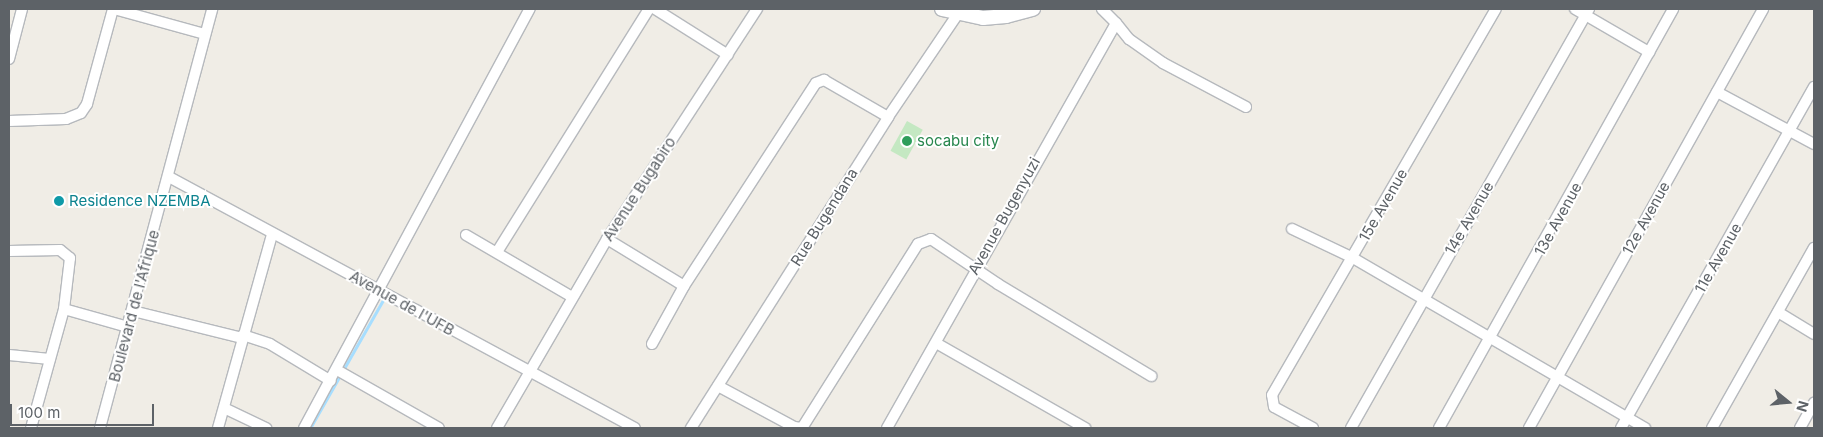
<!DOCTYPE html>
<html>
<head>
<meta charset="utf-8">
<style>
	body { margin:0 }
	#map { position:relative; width:1823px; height:437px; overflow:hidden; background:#f0ede6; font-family:Inter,sans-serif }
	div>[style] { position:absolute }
	.green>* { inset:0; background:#c4e8c2; transform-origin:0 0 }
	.stream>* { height:3px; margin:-1.5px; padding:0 1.5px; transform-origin:1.5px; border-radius:1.5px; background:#a7deff }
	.roads { filter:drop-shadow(1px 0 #b6b9bd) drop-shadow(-1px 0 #b6b9bd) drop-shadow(0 1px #b6b9bd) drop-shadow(0 -1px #b6b9bd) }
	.street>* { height:10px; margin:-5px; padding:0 5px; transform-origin:5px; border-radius:5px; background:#fff }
	.secondary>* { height:14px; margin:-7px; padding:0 7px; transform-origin:7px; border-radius:7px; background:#fff }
	.dots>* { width:14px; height:14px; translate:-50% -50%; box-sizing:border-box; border:2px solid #fff; border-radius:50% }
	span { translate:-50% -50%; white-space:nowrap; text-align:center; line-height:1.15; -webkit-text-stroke:4px #fff; paint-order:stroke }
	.leisure-label { font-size:15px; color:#27864d }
	.left { translate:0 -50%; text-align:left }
	.street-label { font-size:15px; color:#5d6267 }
	.culture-label { font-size:15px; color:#0d838f }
	.frame { position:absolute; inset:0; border:10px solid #5d6267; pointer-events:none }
	.north { position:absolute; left:1763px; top:377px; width:50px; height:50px; -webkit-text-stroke:4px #fff; paint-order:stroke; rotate:107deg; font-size:14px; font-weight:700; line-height:20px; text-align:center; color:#5d6267 }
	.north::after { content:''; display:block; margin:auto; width:18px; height:22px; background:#5d6267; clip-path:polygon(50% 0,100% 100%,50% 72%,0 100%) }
	.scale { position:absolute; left:10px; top:404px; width:144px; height:22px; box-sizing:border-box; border:2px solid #5d6267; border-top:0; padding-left:6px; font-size:15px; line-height:18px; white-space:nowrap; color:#5d6267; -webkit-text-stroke:4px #fff; paint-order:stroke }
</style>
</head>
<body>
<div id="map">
	<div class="green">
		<div style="left:907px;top:121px;width:18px;height:34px;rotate:29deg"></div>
	</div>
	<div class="stream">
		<div style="left:310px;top:428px;width:147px;rotate:-60.3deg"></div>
	</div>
	<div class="roads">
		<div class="street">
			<div style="left:114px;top:9px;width:94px;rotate:15.4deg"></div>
			<div style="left:655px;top:9px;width:86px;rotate:32.2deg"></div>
			<div style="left:1575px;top:9px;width:86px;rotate:30.2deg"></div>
			<div style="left:1116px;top:23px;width:21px;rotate:51deg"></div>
			<div style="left:1129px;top:39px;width:42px;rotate:35.2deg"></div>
			<div style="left:1163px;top:63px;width:94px;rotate:27.9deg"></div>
			<div style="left:9px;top:59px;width:52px;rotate:-75.4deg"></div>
			<div style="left:1717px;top:92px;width:110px;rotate:28.2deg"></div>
			<div style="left:9px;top:121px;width:57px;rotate:-2deg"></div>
			<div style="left:66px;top:119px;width:16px;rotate:-22deg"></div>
			<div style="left:81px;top:113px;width:11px;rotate:-56deg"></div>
			<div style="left:87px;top:104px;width:98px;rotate:-74.7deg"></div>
			<div style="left:169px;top:177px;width:529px;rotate:28.31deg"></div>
			<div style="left:1292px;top:229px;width:68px;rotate:25.4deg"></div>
			<div style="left:1353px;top:258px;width:338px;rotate:30.2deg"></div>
			<div style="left:466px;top:235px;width:123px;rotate:30.3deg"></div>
			<div style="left:607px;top:239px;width:90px;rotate:31.4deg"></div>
			<div style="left:9px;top:251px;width:51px;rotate:-1.1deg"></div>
			<div style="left:60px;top:250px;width:13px;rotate:39deg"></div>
			<div style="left:70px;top:258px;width:51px;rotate:96.7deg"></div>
			<div style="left:64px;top:309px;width:123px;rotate:105.5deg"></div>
			<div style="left:497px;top:252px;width:287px;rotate:-58deg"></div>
			<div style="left:64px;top:309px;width:66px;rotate:15.7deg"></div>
			<div style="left:133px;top:311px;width:112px;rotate:13.9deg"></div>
			<div style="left:1778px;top:312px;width:42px;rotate:31.4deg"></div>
			<div style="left:243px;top:335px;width:28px;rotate:18deg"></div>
			<div style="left:270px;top:344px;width:71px;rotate:31.2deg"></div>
			<div style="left:936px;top:343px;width:172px;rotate:29.7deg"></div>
			<div style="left:652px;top:344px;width:66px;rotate:-61.1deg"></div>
			<div style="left:684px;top:286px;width:242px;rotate:-57deg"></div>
			<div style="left:816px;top:83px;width:9px;rotate:-21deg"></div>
			<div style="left:824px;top:80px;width:74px;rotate:30deg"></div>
			<div style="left:9px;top:355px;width:41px;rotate:5.6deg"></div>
			<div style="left:337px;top:370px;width:117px;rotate:29.6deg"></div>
			<div style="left:718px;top:386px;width:86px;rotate:28.3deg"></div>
			<div style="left:794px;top:427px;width:8px;rotate:7deg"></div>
			<div style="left:802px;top:428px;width:218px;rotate:-57.8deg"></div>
			<div style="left:918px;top:244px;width:14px;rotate:-21deg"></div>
			<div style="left:931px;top:239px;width:81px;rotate:33.9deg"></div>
			<div style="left:998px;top:284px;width:179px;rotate:31deg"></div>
			<div style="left:224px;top:408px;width:47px;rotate:25.5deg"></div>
			<div style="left:100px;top:428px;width:434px;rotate:-75deg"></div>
			<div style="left:218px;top:428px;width:201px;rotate:-74.4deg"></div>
			<div style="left:304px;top:428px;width:476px;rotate:-61.7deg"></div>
			<div style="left:497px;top:428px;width:219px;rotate:-59.8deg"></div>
			<div style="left:607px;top:239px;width:275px;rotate:-56.9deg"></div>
			<div style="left:691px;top:428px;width:368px;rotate:-57.6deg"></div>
			<div style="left:888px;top:117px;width:130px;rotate:-55.9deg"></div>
			<div style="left:887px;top:428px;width:465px;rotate:-60.5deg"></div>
			<div style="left:1116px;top:23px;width:20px;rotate:-135deg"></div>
			<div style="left:1313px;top:428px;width:44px;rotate:-151.7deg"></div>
			<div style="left:1274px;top:407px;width:12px;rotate:-99deg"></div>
			<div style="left:1272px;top:395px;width:446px;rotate:-59.9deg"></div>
			<div style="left:1351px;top:428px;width:482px;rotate:-60.4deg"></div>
			<div style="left:1439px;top:428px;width:480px;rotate:-60.8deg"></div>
			<div style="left:1529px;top:428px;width:480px;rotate:-60.8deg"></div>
			<div style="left:1621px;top:428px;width:392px;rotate:-60.5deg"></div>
			<div style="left:1712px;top:428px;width:207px;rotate:-60.5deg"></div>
			<div style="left:1800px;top:428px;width:29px;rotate:-61deg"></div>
		</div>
		<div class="secondary">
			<div style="left:942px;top:9px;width:42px;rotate:12.4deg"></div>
			<div style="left:983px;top:18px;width:23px;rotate:-5deg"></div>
			<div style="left:1006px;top:16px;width:28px;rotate:-15deg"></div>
		</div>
	</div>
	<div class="dots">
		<div style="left:907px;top:141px;background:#2e9e5b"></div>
		<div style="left:59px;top:201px;background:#0f9aa8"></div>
	</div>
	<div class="leisure-label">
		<span class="left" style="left:917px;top:141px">socabu city</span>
	</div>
	<div class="street-label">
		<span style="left:639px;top:189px;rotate:-57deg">Avenue Bugabiro</span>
		<span style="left:1383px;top:205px;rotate:-60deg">15e Avenue</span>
		<span style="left:1004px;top:216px;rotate:-61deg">Avenue Bugenyuzi</span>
		<span style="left:824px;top:217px;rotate:-58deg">Rue Bugendana</span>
		<span style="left:1469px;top:218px;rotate:-60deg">14e Avenue</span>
		<span style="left:1646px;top:218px;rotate:-61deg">12e Avenue</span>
		<span style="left:1558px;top:219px;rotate:-61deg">13e Avenue</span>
		<span style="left:1718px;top:258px;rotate:-60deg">11e Avenue</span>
		<span style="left:402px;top:303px;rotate:29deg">Avenue de l'UFB</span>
		<span style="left:134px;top:306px;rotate:-75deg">Boulevard de l'Afrique</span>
	</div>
	<div class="culture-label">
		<span class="left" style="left:69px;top:201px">Residence NZEMBA</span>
	</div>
	<div class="frame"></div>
	<div class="north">N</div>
	<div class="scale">100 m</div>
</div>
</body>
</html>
